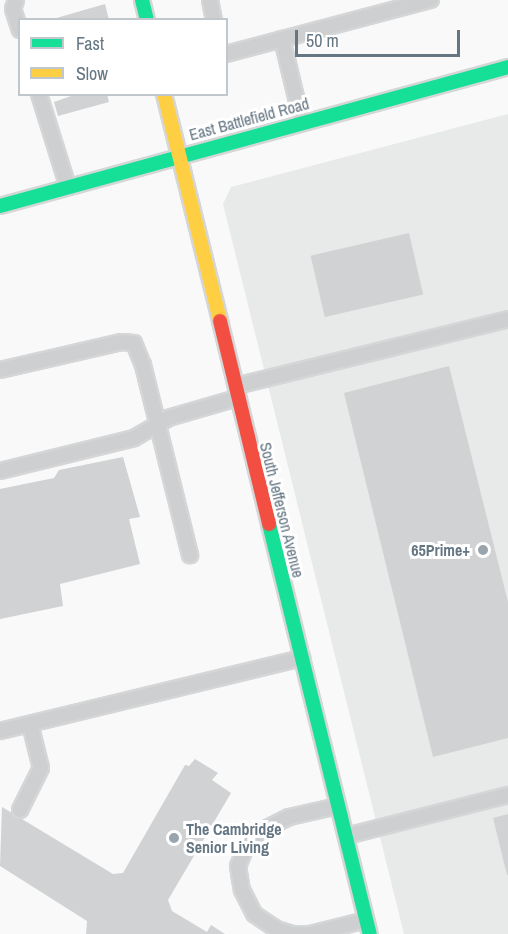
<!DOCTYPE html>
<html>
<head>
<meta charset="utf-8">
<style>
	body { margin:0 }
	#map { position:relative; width:508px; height:934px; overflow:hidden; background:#f9f9f9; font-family:"Archivo Narrow",sans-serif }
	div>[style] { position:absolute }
	.built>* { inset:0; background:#e8e9e9 }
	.building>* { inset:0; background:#d0d2d3; transform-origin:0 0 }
	.roads { filter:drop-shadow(2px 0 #d5d6d7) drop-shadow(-2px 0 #d5d6d7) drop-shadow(0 2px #d5d6d7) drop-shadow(0 -2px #d5d6d7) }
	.lane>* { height:14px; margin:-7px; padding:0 7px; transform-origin:7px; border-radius:7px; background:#cecfd0 }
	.fast>* { height:14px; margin:-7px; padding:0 7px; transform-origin:7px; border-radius:7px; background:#16e098 }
	.slow>* { height:14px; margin:-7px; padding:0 7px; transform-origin:7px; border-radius:7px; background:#ffcf43 }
	.jam>* { height:14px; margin:-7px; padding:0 7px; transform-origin:7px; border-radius:7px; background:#f24e42 }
	.dots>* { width:16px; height:16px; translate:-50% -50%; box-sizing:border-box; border:3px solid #fff; border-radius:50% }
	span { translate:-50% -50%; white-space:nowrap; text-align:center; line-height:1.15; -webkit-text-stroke:6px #fff; paint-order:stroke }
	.street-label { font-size:16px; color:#657683 }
	.poi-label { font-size:16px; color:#657683; font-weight:700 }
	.right { translate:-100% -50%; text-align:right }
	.left { translate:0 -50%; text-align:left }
	.legend { position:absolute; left:18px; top:18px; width:210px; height:78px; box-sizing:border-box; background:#fff; border:2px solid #c1c8cd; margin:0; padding:8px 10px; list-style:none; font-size:18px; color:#657683 }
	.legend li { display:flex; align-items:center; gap:12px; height:30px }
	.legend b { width:30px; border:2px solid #c1c8cd }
	.scale { position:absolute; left:295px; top:30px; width:165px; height:27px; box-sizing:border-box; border:3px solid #657683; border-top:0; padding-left:8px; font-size:18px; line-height:21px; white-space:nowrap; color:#657683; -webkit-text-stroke:4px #fff; paint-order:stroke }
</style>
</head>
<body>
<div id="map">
	<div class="built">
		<div style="clip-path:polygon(508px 114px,508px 934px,404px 934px,223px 204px,231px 187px)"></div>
	</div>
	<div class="building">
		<div style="clip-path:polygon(105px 4px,109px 20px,53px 20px,53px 19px)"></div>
		<div style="clip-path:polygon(77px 94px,107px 94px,109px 102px,58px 116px,54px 102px)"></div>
		<div style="left:409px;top:233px;width:63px;height:101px;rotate:77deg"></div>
		<div style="clip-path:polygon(449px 366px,508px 602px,508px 738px,433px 757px,344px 393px)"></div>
		<div style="clip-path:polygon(123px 457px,140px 517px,129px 519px,140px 564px,60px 584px,63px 606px,0 619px,0 489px,54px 478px,59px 470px)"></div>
		<div style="clip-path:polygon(195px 759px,218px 773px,212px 780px,231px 793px,168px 900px,172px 911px,207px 932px,211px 925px,225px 934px,86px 934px,87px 921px,0 866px,2px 807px,113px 874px,123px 873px,185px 765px,189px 766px)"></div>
		<div style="clip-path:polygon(508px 814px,508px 875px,507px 875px,493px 818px)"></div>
	</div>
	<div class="roads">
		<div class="lane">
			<div style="left:16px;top:0;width:9px;rotate:108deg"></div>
			<div style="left:13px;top:9px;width:22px;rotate:72deg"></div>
			<div style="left:210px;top:0;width:20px;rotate:79deg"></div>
			<div style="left:282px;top:39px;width:85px;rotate:76.5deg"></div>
			<div style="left:226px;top:54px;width:212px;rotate:-14.8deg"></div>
			<div style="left:39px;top:94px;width:97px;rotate:72.7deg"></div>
			<div style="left:0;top:370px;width:124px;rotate:-13deg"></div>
			<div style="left:121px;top:342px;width:13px;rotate:4deg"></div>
			<div style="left:134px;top:343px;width:24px;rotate:68deg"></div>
			<div style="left:143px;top:365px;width:196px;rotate:76.1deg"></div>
			<div style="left:236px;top:386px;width:280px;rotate:-13.8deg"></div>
			<div style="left:0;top:471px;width:138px;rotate:-13.8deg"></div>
			<div style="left:134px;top:438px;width:39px;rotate:-30deg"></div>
			<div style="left:168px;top:418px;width:72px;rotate:-16.2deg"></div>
			<div style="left:0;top:731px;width:311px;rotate:-13.6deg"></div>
			<div style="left:338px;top:806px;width:50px;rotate:167.3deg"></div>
			<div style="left:289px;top:817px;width:37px;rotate:153deg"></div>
			<div style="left:256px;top:834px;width:19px;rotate:126deg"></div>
			<div style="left:245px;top:849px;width:18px;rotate:112deg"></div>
			<div style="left:238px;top:866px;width:24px;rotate:81deg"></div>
			<div style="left:242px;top:890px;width:27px;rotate:63deg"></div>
			<div style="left:254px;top:914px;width:27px;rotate:34deg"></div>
			<div style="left:276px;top:929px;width:17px;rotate:17deg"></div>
			<div style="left:292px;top:934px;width:18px"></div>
			<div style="left:310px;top:934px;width:58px;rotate:-14deg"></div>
			<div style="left:20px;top:810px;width:47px;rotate:-63.4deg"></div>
			<div style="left:41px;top:768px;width:45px;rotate:-104deg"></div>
			<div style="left:346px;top:836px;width:167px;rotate:-14.2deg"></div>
		</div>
		<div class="fast">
			<div style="left:142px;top:0;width:21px;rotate:76deg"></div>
			<div style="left:0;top:206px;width:527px;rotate:-15.3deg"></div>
			<div style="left:269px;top:524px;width:422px;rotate:76.2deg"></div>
		</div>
		<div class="slow">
			<div style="left:164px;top:94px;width:234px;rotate:76.1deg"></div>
		</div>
		<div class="jam">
			<div style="left:220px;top:321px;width:209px;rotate:76.4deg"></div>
		</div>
	</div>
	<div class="dots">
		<div style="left:483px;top:550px;background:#99a4ac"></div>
		<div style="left:174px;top:838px;background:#99a4ac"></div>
	</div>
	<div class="street-label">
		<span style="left:249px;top:119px;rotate:-15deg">East Battlefield Road</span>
		<span style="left:282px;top:510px;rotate:76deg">South Jefferson Avenue</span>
	</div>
	<div class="poi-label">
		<span class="right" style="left:470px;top:550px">65Prime+</span>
		<span class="left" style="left:186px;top:838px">The Cambridge<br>Senior Living</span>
	</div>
	<ul class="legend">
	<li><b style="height:8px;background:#16e098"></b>Fast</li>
	<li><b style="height:8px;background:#ffcf43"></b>Slow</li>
	</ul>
	<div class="scale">50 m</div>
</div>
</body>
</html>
